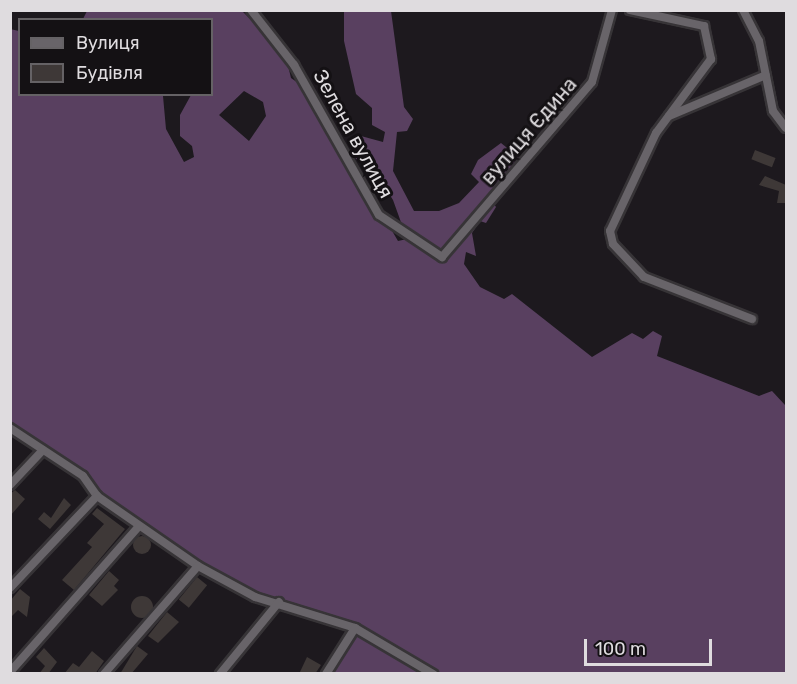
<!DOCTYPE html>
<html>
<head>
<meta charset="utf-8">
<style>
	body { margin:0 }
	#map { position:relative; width:797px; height:684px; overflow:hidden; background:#1d191e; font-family:Rubik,sans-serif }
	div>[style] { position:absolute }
	.forest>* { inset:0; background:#594060 }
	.building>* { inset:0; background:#3e3837; transform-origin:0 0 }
	.round { border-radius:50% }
	.roads { filter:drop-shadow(2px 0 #373437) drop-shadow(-2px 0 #373437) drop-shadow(0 2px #373437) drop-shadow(0 -2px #373437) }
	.minor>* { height:8px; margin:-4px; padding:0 4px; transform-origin:4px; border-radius:4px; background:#686469 }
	span { translate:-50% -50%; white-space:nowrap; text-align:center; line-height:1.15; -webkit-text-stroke:6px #141114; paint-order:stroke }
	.street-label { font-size:20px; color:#dfdcdf }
	.frame { position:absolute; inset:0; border:12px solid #dfdcdf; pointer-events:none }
	.legend { position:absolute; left:18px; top:18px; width:195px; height:78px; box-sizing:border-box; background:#141114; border:2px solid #656265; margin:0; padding:8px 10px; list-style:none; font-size:18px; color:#dfdcdf }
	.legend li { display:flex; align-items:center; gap:12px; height:30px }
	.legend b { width:30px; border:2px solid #656265 }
	.scale { position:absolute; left:584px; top:639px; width:128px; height:27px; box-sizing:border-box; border:3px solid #dfdcdf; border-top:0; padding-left:8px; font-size:18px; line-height:21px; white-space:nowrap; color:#dfdcdf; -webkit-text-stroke:4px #141114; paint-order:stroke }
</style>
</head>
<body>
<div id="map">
	<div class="forest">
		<div style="clip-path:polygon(evenodd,87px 11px,242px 11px,285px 53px,291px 78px,311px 92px,398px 241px,407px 239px,393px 200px,371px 165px,356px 159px,352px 146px,361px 136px,383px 142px,385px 132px,372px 125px,372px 108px,356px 94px,344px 41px,344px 11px,391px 11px,404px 107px,413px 119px,407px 131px,397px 132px,393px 171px,414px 211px,439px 211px,459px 203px,479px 182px,471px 174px,478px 160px,501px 143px,522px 160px,489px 197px,496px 207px,486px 223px,480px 221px,472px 233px,476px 256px,466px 252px,464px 264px,480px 287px,504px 299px,512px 294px,592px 357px,632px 333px,643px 339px,653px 331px,662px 336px,657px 356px,759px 396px,772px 391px,785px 405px,786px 673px,326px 673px,355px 628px,255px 597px,113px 508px,83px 476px,11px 428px,10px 29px,19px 31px,20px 94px,174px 95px,163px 96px,166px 129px,184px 162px,194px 157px,192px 146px,180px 136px,180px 115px,191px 95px,212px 94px,212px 20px,83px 19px,87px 11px,244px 91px,263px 102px,266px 116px,249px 141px,219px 115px,244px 91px)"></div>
	</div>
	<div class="building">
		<div style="left:755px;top:150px;width:22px;height:10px;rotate:21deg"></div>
		<div style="clip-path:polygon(765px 176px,786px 185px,786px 203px,777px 203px,779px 191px,759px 185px)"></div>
		<div style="clip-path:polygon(15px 490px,25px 499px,10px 516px,10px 494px)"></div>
		<div style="clip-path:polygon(64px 498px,71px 505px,50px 529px,38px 519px,44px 512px,51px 518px)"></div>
		<div style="clip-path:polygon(97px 508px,125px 529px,74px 590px,62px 580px,92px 547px,87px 543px,104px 524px,92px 514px)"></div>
		<div class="round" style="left:133px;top:536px;width:18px;height:18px"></div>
		<div style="clip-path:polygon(109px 571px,119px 580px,114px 586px,118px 590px,102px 606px,89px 595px)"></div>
		<div style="left:197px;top:577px;width:13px;height:29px;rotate:39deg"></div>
		<div style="clip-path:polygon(20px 589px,30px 597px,27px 617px,18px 610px,10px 618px,10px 601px)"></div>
		<div class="round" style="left:131px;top:596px;width:22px;height:22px"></div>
		<div style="clip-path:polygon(167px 612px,179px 622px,158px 643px,148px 636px)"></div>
		<div style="clip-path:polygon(137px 646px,148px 654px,131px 674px,120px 674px)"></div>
		<div style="clip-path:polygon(44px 648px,57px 662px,48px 674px,39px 674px,45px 666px,36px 657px)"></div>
		<div style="clip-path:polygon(92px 651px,104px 661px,95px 674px,64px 674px,73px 663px,79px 667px)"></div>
		<div style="clip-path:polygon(307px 657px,321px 665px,315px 674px,299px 674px)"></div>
	</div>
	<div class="roads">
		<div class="minor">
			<div style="left:251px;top:10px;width:70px;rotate:52deg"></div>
			<div style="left:294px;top:65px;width:172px;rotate:60.5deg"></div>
			<div style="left:379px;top:215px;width:76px;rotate:33.7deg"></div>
			<div style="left:442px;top:257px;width:230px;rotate:-49.4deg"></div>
			<div style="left:592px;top:82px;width:75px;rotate:-74.5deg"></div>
			<div style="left:630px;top:10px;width:76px;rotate:12.2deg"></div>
			<div style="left:704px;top:26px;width:34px;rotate:78deg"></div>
			<div style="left:711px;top:59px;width:92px;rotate:126.6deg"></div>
			<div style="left:656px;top:133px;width:108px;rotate:115.1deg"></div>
			<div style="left:610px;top:231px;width:13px;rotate:77deg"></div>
			<div style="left:613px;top:244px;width:45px;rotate:46.8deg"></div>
			<div style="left:644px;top:277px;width:116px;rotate:21.3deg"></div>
			<div style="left:743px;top:10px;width:35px;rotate:63deg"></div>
			<div style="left:759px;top:41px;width:71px;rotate:78.7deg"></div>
			<div style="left:773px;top:111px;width:21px;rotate:53deg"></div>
			<div style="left:669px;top:116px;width:105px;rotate:-22.9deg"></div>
			<div style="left:10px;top:428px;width:87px;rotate:33.3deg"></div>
			<div style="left:83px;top:476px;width:24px;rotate:55deg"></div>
			<div style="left:97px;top:496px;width:123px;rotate:34.7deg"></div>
			<div style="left:198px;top:566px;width:65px;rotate:28.5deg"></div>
			<div style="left:255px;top:597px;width:105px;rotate:17.2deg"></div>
			<div style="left:355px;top:628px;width:91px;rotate:30.5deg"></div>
			<div style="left:10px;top:485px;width:48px;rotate:-46.7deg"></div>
			<div style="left:10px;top:588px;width:127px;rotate:-46.6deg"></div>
			<div style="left:10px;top:672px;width:195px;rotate:-48.5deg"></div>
			<div style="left:104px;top:674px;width:143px;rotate:-49deg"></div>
			<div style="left:220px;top:674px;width:93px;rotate:-50.7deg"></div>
			<div style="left:326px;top:674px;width:54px;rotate:-57.8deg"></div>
		</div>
	</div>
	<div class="street-label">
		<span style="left:529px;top:131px;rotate:-49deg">вулиця Єдина</span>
		<span style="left:353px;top:134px;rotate:61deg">Зелена вулиця</span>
	</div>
	<div class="frame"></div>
	<ul class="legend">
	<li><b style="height:8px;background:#686469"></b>Вулиця</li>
	<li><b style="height:16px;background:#3e3837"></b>Будівля</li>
	</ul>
	<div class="scale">100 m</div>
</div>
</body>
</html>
